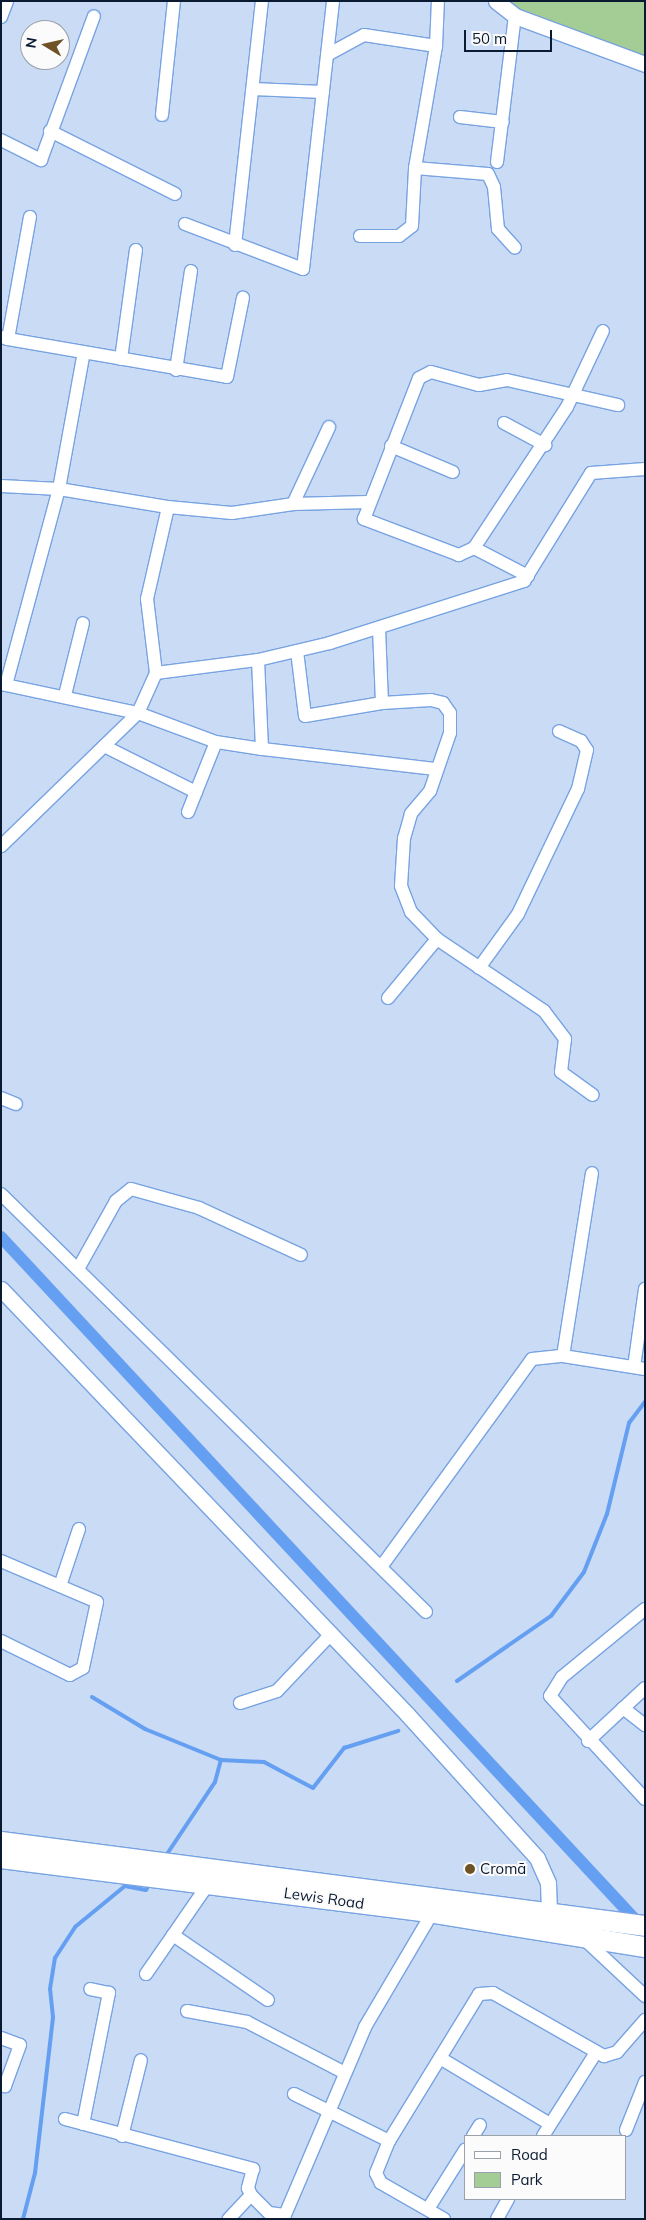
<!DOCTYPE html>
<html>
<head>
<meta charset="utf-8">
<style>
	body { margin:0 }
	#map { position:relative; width:646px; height:2220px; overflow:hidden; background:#c9dbf5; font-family:Mulish,sans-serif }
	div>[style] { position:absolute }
	.green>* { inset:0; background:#a3cd94 }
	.stream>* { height:4px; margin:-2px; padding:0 2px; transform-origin:2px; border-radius:2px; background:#659ff2 }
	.canal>* { height:12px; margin:-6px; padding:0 6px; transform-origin:6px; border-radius:6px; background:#659ff2 }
	.roads { filter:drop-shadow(1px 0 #78a3e1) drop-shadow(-1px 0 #78a3e1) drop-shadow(0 1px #78a3e1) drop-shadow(0 -1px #78a3e1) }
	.minor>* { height:12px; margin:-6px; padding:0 6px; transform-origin:6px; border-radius:6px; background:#fff }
	.tertiary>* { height:15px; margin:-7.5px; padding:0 7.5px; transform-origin:7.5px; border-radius:7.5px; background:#fff }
	.primary>* { height:20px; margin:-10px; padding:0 10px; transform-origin:10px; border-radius:10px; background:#fff }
	.dots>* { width:14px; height:14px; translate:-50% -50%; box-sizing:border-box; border:2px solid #fbfbfb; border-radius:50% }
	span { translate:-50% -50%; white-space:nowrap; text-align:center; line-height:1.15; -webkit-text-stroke:4px #fbfbfb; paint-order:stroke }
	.poi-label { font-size:15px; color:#0a1a31 }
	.left { translate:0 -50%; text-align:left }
	.street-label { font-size:15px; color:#0a1a31 }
	.frame { position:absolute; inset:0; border:2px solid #0a1a31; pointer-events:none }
	.legend { position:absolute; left:464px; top:2135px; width:162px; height:65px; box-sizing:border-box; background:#fbfbfb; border:1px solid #9ba1aa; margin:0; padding:6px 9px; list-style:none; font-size:15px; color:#0a1a31 }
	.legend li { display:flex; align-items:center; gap:10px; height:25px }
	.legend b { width:25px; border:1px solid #9ba1aa }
	.north { position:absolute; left:20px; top:20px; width:50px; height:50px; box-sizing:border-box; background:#fbfbfb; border:1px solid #9ba1aa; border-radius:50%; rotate:279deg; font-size:14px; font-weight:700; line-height:20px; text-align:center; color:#0a1a31 }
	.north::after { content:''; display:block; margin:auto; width:18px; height:22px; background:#6f5326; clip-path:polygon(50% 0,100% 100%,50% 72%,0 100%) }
	.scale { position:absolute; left:464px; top:30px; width:88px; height:22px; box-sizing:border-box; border:2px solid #0a1a31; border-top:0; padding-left:6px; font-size:15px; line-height:18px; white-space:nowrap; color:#0a1a31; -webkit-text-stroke:4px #fbfbfb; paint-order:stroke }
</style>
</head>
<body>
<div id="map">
	<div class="green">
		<div style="clip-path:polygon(509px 1px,645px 1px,645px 60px,519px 11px)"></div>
	</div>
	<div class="stream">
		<div style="left:457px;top:1681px;width:114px;rotate:-34.7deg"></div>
		<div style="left:551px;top:1616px;width:55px;rotate:-53.1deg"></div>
		<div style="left:584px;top:1572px;width:62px;rotate:-68.4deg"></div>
		<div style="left:607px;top:1514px;width:94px;rotate:-76.4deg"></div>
		<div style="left:629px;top:1423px;width:26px;rotate:-53deg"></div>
		<div style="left:92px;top:1697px;width:62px;rotate:31.1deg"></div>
		<div style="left:145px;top:1729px;width:82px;rotate:22.2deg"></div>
		<div style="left:165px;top:1857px;width:90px;rotate:-56.3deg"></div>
		<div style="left:215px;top:1782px;width:23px;rotate:-75deg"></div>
		<div style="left:221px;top:1760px;width:43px;rotate:2.7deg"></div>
		<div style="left:264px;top:1762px;width:55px;rotate:28deg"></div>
		<div style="left:313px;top:1788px;width:51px;rotate:-52.2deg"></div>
		<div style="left:344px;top:1748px;width:57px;rotate:-17.5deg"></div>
		<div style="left:23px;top:2219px;width:48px;rotate:-75.4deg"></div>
		<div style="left:35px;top:2173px;width:157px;rotate:-83.4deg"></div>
		<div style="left:53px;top:2017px;width:28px;rotate:-96deg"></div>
		<div style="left:50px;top:1989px;width:31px;rotate:-81deg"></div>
		<div style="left:55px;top:1958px;width:37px;rotate:-57deg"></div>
		<div style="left:75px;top:1927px;width:65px;rotate:-39.4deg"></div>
		<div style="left:125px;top:1886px;width:21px;rotate:11deg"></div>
		<div style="left:146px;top:1890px;width:8px;rotate:-60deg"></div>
	</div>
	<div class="canal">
		<div style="left:1px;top:1237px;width:940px;rotate:47.11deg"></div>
	</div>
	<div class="roads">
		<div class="minor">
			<div style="left:1px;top:17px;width:17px;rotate:-69deg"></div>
			<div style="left:327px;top:55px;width:42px;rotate:-28.4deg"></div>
			<div style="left:364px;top:35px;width:73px;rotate:8.7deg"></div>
			<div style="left:436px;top:46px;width:45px;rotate:-87.5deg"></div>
			<div style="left:253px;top:89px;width:70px;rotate:2.5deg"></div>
			<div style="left:162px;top:115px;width:115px;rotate:-84deg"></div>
			<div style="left:460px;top:117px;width:43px;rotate:6.6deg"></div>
			<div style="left:50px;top:131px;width:140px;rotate:26.7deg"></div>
			<div style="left:1px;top:140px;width:45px;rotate:26.6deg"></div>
			<div style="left:41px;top:160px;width:153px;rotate:-69.8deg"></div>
			<div style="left:497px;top:162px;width:147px;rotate:-83deg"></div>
			<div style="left:415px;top:168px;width:73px;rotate:4.7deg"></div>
			<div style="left:488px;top:174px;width:14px;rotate:65deg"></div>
			<div style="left:494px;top:187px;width:42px;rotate:84.6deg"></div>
			<div style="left:498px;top:229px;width:25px;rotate:48deg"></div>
			<div style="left:185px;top:224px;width:126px;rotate:20.9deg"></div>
			<div style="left:303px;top:269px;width:270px;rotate:-83.6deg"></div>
			<div style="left:360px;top:236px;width:39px"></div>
			<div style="left:399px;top:236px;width:16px;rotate:-38deg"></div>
			<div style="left:412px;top:226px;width:58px;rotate:-87deg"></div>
			<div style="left:415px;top:168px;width:124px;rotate:-80.2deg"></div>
			<div style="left:235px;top:245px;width:245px;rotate:-83.7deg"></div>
			<div style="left:1px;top:337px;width:7px;rotate:16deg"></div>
			<div style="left:8px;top:339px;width:124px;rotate:-79.8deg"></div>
			<div style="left:8px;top:339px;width:222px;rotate:9.8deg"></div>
			<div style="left:227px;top:377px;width:81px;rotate:-78.6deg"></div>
			<div style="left:121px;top:359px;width:110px;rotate:-82.2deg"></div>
			<div style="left:176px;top:370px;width:100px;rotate:-81.4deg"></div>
			<div style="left:504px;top:423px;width:47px;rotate:28.2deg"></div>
			<div style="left:391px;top:446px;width:67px;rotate:22.8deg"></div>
			<div style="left:1px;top:486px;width:58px;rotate:3deg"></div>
			<div style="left:59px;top:489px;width:110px;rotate:9.4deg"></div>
			<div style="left:293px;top:504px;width:75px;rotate:-1.5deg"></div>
			<div style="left:474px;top:548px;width:17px;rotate:155deg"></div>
			<div style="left:459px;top:555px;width:102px;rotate:-159.2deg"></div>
			<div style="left:364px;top:519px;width:151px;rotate:-68.7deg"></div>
			<div style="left:419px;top:378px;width:13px;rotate:-27deg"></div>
			<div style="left:431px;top:372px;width:50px;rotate:15.2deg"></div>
			<div style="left:479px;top:385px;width:28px;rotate:-10deg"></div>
			<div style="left:507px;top:380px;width:114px;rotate:12.7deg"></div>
			<div style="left:528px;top:576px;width:61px;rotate:-152.6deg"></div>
			<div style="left:474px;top:548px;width:169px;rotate:-56.6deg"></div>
			<div style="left:567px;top:407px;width:84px;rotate:-64.7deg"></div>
			<div style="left:297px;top:651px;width:65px;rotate:83deg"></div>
			<div style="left:305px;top:716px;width:78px;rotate:-9.6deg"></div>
			<div style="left:382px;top:703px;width:75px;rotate:-92.3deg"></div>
			<div style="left:258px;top:660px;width:89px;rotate:87.4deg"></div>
			<div style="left:262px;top:749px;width:47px;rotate:-171.3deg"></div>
			<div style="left:216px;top:742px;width:83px;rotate:-159.6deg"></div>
			<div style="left:138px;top:713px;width:44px;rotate:-65.8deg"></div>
			<div style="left:156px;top:673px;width:103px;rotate:-7.3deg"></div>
			<div style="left:258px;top:660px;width:74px;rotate:-13.3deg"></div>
			<div style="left:330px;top:643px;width:204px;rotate:-17.7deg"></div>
			<div style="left:524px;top:581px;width:127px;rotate:-58.2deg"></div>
			<div style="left:591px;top:473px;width:54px;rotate:-4.2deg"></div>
			<div style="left:156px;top:673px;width:75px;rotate:-96.9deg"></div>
			<div style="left:147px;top:599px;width:94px;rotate:-77.1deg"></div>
			<div style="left:168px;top:507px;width:64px;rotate:5.4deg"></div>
			<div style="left:232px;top:513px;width:62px;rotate:-8.4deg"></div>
			<div style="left:293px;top:504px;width:85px;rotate:-64.9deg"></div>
			<div style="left:1px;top:684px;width:140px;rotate:12deg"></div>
			<div style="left:138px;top:713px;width:191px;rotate:135.8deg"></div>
			<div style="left:6px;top:685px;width:203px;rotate:-74.9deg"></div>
			<div style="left:59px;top:489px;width:139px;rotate:-79.7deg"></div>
			<div style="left:65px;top:695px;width:74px;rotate:-76deg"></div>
			<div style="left:382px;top:703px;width:49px;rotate:-3.5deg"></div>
			<div style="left:431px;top:700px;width:12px;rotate:14deg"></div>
			<div style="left:443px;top:703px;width:12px;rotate:55deg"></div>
			<div style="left:450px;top:713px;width:20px;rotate:90deg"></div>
			<div style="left:450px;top:733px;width:61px;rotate:109deg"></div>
			<div style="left:430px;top:791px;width:30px;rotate:130deg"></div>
			<div style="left:411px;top:814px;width:25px;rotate:106deg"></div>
			<div style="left:404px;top:838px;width:48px;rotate:93.6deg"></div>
			<div style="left:401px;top:886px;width:28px;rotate:69deg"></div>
			<div style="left:411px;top:912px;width:37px;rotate:46deg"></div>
			<div style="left:437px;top:939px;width:129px;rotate:33.9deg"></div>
			<div style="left:544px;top:1011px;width:35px;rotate:53deg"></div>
			<div style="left:565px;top:1039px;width:33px;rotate:97deg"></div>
			<div style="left:561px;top:1072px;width:39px;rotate:36deg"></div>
			<div style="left:104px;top:746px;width:103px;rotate:26.6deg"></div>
			<div style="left:262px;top:749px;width:175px;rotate:6.6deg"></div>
			<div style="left:188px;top:812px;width:75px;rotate:-68.2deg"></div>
			<div style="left:479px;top:968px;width:67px;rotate:-54.2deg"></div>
			<div style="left:518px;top:914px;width:139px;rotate:-64.4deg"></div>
			<div style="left:578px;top:789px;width:40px;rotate:-77deg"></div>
			<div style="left:587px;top:750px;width:11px;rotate:-124deg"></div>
			<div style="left:581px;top:741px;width:24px;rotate:-156deg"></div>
			<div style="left:388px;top:998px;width:77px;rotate:-50.3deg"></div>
			<div style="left:1px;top:1098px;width:16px;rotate:22deg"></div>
			<div style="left:1px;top:1194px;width:596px;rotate:44.52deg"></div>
			<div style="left:78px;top:1269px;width:78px;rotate:-60.8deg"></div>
			<div style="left:116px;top:1201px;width:19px;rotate:-39deg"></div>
			<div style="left:131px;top:1189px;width:71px;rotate:15.6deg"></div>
			<div style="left:199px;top:1208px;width:112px;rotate:24.7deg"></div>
			<div style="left:563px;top:1356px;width:185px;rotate:-81deg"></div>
			<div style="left:634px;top:1367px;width:79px;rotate:-82deg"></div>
			<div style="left:1px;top:1561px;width:104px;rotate:23.1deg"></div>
			<div style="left:97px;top:1602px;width:67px;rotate:102deg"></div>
			<div style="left:83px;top:1668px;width:15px;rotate:152deg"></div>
			<div style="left:70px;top:1675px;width:77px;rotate:-153.8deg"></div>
			<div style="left:381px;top:1567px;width:257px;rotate:-54deg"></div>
			<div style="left:532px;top:1359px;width:31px;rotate:-6deg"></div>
			<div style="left:563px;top:1356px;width:83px;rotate:9deg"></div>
			<div style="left:60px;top:1586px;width:60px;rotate:-71.6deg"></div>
			<div style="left:645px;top:1609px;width:107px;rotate:140.7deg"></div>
			<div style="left:562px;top:1677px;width:22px;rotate:122deg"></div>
			<div style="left:550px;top:1696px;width:140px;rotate:47.3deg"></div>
			<div style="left:240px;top:1703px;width:39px;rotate:-18deg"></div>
			<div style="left:277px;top:1691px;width:79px;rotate:-46.5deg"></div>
			<div style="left:623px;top:1708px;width:28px;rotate:38deg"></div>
			<div style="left:588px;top:1741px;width:78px;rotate:-42.9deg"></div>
			<div style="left:209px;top:1883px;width:63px;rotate:124.7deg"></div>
			<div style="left:173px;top:1935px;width:115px;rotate:34.4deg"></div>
			<div style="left:583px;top:1938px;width:85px;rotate:43.1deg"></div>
			<div style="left:146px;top:1974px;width:47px;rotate:-55.3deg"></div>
			<div style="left:187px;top:2011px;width:61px;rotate:10.4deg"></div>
			<div style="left:247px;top:2022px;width:108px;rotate:27.5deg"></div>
			<div style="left:1px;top:2038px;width:20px;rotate:20deg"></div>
			<div style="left:20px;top:2045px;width:44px;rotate:110.1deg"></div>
			<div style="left:5px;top:2086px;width:4px;rotate:-153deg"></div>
			<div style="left:440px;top:2058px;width:128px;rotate:31deg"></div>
			<div style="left:294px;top:2094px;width:106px;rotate:26.3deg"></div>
			<div style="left:65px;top:2119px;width:195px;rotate:14.9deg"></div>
			<div style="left:253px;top:2169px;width:20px;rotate:105deg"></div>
			<div style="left:248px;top:2188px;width:8px;rotate:67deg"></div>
			<div style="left:251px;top:2195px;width:33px;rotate:133deg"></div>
			<div style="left:83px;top:2124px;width:134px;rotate:-78.8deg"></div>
			<div style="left:109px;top:1993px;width:19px;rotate:-168deg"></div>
			<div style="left:626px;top:2130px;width:52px;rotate:-68.4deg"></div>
			<div style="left:122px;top:2136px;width:78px;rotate:-76deg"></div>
			<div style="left:473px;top:2136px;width:13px;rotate:-58deg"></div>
			<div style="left:543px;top:2136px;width:97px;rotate:-57.6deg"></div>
			<div style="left:251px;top:2195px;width:25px;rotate:45deg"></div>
			<div style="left:269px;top:2213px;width:16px;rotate:7deg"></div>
			<div style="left:285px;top:2215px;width:204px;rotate:-66.9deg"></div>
			<div style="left:365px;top:2027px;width:138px;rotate:-59.5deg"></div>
			<div style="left:428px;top:2209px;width:70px;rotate:-57.9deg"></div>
			<div style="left:444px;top:2219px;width:73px;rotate:-150.3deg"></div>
			<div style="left:381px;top:2183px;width:11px;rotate:-117deg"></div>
			<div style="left:376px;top:2173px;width:35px;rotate:-68deg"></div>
			<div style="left:389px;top:2141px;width:172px;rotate:-58.5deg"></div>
			<div style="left:479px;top:1994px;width:14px;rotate:-4deg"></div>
			<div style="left:493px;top:1993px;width:128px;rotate:29.6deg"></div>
			<div style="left:604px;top:2056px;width:14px;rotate:-17deg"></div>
			<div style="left:617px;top:2052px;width:43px;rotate:-48.8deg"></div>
			<div style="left:497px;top:2219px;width:23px;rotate:-61deg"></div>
		</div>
		<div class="tertiary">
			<div style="left:496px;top:1px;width:24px;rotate:38deg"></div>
			<div style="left:515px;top:16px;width:139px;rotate:20.3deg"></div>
			<div style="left:1px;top:1289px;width:588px;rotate:46.31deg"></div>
			<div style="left:407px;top:1714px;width:194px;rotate:47.9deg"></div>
			<div style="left:537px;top:1858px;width:27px;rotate:66deg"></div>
			<div style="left:548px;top:1883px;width:30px;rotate:88deg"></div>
		</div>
		<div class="primary">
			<div style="left:1px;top:1842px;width:649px;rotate:7.43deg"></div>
			<div style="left:1px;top:1858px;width:436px;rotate:7.2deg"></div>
			<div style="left:434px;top:1913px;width:214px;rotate:9.2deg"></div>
		</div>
	</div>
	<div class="dots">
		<div style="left:470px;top:1869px;background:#6f5326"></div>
	</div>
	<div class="poi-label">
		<span class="left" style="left:480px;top:1869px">Cromā</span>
	</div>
	<div class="street-label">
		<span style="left:324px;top:1898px;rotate:8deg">Lewis Road</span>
	</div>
	<div class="frame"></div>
	<ul class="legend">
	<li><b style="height:6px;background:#fff"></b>Road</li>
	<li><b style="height:14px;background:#a3cd94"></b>Park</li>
	</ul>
	<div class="north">N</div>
	<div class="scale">50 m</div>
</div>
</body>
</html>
